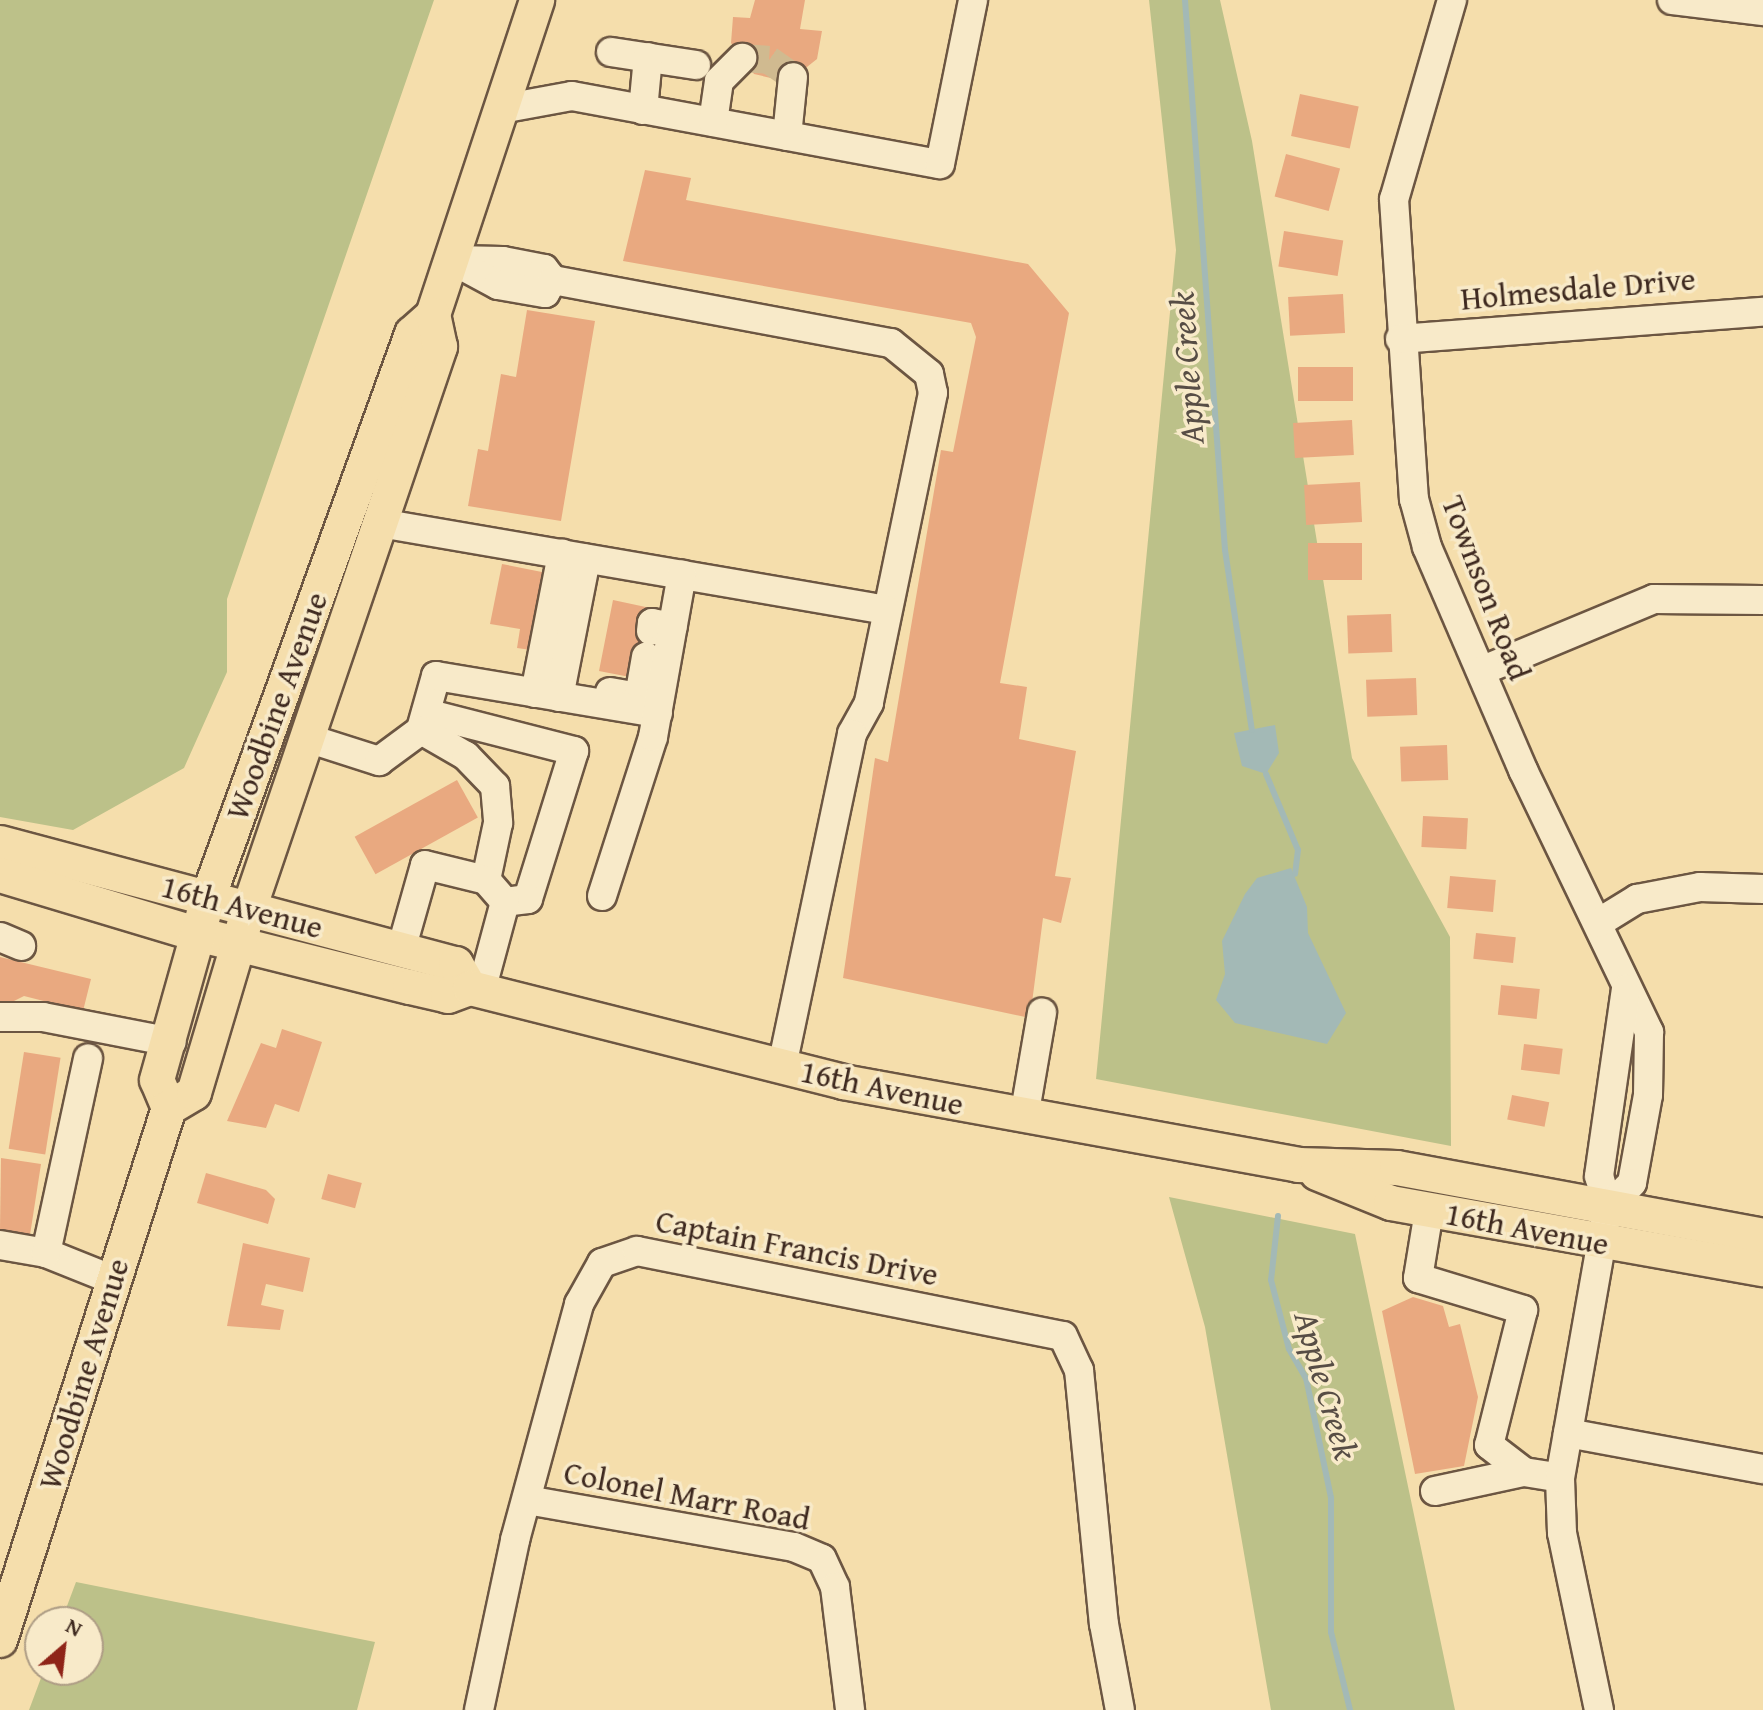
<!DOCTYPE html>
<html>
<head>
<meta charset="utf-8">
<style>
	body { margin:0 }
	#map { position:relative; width:1763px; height:1710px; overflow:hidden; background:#f5deac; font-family:"Gentium Book Plus",serif }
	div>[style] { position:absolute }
	.green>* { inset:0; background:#bcc189 }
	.water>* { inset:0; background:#a3b9b6 }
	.stream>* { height:6px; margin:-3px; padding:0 3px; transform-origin:3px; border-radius:3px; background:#a3b9b6 }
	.building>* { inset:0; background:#e9a980; transform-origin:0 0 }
	.minor-tunnel>* { height:28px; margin-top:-14px; transform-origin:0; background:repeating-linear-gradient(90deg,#d0ba90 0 28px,transparent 0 42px) }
	.roads { filter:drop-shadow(2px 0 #6c5642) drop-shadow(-2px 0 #6c5642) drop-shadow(0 2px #6c5642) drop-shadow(0 -2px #6c5642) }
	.minor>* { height:28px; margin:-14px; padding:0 14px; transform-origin:14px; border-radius:14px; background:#f8eac9 }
	.major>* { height:34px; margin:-17px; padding:0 17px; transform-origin:17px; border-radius:17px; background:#f5deac }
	span { translate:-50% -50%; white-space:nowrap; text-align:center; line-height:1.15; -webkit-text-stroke:7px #f8eac9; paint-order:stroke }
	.street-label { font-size:32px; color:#3e291f }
	.water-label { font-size:34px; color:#574d45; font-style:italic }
	.north { position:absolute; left:24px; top:1606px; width:80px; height:80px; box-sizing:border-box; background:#f8eac9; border:2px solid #ae9d85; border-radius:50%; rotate:28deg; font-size:22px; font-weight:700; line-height:32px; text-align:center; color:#3e291f }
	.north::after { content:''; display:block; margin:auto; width:28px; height:36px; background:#8f2418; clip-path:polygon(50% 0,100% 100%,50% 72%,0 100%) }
</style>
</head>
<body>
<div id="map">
	<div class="green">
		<div style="clip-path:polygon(0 0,434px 0,227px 599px,227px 672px,184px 768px,73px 830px,0 817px)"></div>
		<div style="clip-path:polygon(1149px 0,1220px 0,1252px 141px,1352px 758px,1450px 937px,1451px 1146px,1096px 1079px,1176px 250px)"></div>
		<div style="clip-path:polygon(1169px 1197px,1355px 1234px,1455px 1710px,1271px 1710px,1205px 1327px)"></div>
		<div style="clip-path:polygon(76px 1582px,375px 1642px,357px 1710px,29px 1710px,44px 1670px,88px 1670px,88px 1622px,61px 1622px)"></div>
	</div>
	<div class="water">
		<div style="clip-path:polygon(1275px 725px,1279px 753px,1266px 774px,1242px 766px,1234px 733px)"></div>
		<div style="clip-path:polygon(1291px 868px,1307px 907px,1308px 933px,1346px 1013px,1327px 1044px,1235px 1023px,1216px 1000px,1225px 974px,1222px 941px,1245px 894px,1257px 878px)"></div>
	</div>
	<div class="stream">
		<div style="left:1185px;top:0;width:551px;rotate:85.84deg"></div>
		<div style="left:1225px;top:550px;width:182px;rotate:81.5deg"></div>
		<div style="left:1266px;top:774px;width:82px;rotate:67.2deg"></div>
		<div style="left:1298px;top:850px;width:24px;rotate:97deg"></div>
		<div style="left:1278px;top:1216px;width:64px;rotate:96.2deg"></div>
		<div style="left:1271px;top:1280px;width:71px;rotate:75.4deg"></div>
		<div style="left:1289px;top:1349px;width:34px;rotate:60deg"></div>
		<div style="left:1306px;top:1378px;width:123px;rotate:78.2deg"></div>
		<div style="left:1331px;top:1498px;width:134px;rotate:90deg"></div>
		<div style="left:1331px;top:1632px;width:80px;rotate:76.3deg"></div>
	</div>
	<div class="building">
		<div style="clip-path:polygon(755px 0,805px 0,800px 29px,822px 31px,817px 59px,788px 82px,754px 74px,731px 43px,733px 17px,750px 18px)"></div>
		<div style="left:1300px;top:94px;width:60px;height:43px;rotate:12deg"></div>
		<div style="left:1286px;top:154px;width:56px;height:44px;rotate:15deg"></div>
		<div style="clip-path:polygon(645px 170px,691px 178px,686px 200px,1028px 264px,1069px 313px,1000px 683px,1027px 687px,1019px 739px,1076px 751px,1055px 876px,1071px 878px,1061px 923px,1043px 918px,1030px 1018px,843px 978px,875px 758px,888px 762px,941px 450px,953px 452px,976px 337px,971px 323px,623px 261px)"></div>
		<div style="left:1284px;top:231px;width:60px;height:36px;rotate:9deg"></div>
		<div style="left:1343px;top:294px;width:39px;height:55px;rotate:87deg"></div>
		<div style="clip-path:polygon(527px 310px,595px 321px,561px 521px,468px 506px,478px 449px,488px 451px,501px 374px,516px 377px)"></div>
		<div style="left:1298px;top:367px;width:55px;height:34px"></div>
		<div style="left:1352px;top:420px;width:35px;height:59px;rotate:87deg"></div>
		<div style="left:1360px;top:482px;width:40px;height:56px;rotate:87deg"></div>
		<div style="left:1308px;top:543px;width:54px;height:37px"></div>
		<div style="clip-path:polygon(502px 564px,552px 574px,531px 650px,517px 648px,520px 629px,490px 624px)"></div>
		<div style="clip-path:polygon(613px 600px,655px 609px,650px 631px,667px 635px,635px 678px,599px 671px)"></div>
		<div style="left:1391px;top:614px;width:38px;height:44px;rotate:88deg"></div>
		<div style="left:1416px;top:678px;width:37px;height:50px;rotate:88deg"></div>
		<div style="left:1447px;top:745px;width:35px;height:47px;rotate:88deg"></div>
		<div style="left:457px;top:780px;width:43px;height:117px;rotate:61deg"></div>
		<div style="left:1423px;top:816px;width:45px;height:31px;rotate:3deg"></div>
		<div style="left:1450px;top:876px;width:46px;height:32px;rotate:5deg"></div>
		<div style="left:1476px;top:933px;width:40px;height:26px;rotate:6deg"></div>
		<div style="clip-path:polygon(0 957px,91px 979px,83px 1011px,24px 996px,0 1008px)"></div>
		<div style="left:1501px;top:985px;width:39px;height:30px;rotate:6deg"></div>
		<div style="clip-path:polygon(282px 1029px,322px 1042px,299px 1112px,275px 1104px,266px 1128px,227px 1121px,261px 1043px,276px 1048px)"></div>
		<div style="left:1524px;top:1044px;width:39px;height:26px;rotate:7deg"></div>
		<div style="left:24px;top:1052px;width:37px;height:98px;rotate:9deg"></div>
		<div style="left:1512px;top:1095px;width:38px;height:25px;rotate:11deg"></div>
		<div style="clip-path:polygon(1px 1158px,41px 1164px,30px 1235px,0 1230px)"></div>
		<div style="clip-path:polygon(206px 1173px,266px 1190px,275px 1199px,268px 1224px,197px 1203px)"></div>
		<div style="left:328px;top:1174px;width:35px;height:26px;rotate:15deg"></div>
		<div style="clip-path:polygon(243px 1243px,310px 1258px,303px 1292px,266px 1284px,261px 1305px,284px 1310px,280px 1330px,227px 1326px)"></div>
		<div style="clip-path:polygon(1413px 1297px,1443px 1306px,1449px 1327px,1460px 1324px,1478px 1397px,1464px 1466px,1415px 1474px,1382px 1311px)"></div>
	</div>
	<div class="minor-tunnel">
		<div style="left:742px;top:58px;width:27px;rotate:4deg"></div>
		<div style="left:769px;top:60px;width:29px;rotate:35deg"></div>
	</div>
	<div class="roads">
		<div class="minor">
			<div style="left:1452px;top:0;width:207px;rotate:106.2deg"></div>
			<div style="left:1394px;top:199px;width:301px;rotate:86.2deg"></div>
			<div style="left:1414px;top:499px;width:50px;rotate:74.8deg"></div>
			<div style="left:1427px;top:547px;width:243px;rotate:66.7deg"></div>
			<div style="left:1523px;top:770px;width:291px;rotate:64.3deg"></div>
			<div style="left:1649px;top:1032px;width:63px;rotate:90.9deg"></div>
			<div style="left:1648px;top:1095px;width:89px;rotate:100.3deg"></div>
			<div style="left:1632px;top:1183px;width:34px;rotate:135deg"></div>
			<div style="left:1672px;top:0;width:92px;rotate:6.9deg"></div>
			<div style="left:611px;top:52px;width:86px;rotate:8.7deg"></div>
			<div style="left:501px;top:109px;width:72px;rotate:-10.4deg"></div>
			<div style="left:572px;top:96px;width:374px;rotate:10.5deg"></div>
			<div style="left:940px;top:164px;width:167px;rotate:-78.6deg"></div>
			<div style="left:643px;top:110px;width:53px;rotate:-84.6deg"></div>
			<div style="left:713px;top:122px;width:41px;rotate:-81.7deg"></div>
			<div style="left:719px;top:81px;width:33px;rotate:-45deg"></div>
			<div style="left:787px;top:136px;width:59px;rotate:-84.2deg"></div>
			<div style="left:451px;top:260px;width:52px;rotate:1.1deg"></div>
			<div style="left:503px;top:261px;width:42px;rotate:11deg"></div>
			<div style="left:544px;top:269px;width:14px;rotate:51deg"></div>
			<div style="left:553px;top:280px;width:344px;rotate:10.6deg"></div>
			<div style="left:891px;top:343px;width:49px;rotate:39.2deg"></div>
			<div style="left:929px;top:374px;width:19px;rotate:78deg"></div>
			<div style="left:933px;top:393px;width:317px;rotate:101.7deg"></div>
			<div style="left:869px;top:703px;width:35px;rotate:119deg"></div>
			<div style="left:852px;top:734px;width:340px;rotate:101.9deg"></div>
			<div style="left:455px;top:262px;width:49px;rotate:28.1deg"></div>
			<div style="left:498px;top:285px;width:48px;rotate:9.7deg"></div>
			<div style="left:545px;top:293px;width:15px;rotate:-58deg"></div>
			<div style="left:1400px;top:339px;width:364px;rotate:-4.3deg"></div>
			<div style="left:380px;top:523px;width:514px;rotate:9.74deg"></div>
			<div style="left:651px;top:631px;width:8px;rotate:-83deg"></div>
			<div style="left:652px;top:623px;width:21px;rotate:11deg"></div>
			<div style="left:1481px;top:671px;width:187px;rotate:-22.6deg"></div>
			<div style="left:1654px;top:599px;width:109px;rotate:0.5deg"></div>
			<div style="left:610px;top:692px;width:29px;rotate:10deg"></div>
			<div style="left:639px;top:697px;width:41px;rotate:-80.1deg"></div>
			<div style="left:535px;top:693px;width:142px;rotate:-79deg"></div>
			<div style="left:559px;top:697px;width:141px;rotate:-78.9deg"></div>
			<div style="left:426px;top:713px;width:153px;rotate:14.4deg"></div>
			<div style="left:574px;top:751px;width:155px;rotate:107.3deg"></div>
			<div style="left:528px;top:899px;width:23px;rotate:173deg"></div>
			<div style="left:421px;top:729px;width:55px;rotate:-74.2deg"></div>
			<div style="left:436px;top:676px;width:225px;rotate:9.5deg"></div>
			<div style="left:307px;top:738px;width:76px;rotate:17.7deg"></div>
			<div style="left:379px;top:761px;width:52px;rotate:-36.4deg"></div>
			<div style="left:421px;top:730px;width:52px;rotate:30deg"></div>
			<div style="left:466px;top:756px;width:42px;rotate:46deg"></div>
			<div style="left:495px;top:786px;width:37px;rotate:85deg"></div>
			<div style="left:498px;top:823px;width:58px;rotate:101.9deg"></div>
			<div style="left:602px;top:896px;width:167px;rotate:-72.2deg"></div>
			<div style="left:653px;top:737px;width:165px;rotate:-79.9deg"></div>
			<div style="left:1598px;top:923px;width:46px;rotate:-31.6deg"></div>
			<div style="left:1637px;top:899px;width:64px;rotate:-10.8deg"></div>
			<div style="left:1700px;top:887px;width:63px;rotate:1.8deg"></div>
			<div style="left:0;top:937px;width:23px;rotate:23deg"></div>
			<div style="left:401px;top:950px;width:88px;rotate:-74.2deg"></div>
			<div style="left:425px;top:865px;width:63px;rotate:13.8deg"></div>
			<div style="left:486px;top:880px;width:29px;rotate:49deg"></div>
			<div style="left:505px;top:902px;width:92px;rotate:105.1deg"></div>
			<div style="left:0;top:1017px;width:43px"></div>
			<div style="left:43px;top:1017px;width:131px;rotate:11deg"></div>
			<div style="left:1024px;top:1117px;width:106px;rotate:-80.2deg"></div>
			<div style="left:1429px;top:1211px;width:68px;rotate:99.3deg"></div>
			<div style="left:1418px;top:1278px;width:110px;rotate:16.9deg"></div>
			<div style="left:1523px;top:1310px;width:139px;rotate:104.1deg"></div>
			<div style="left:1489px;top:1445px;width:44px;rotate:37.6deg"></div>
			<div style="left:1524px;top:1472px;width:36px;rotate:9deg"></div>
			<div style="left:0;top:1245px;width:47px;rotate:9.9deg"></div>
			<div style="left:46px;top:1253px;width:72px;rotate:21.9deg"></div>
			<div style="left:46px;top:1253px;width:199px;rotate:-77.8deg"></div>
			<div style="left:1568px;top:1433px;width:198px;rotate:10.5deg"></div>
			<div style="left:1435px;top:1491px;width:91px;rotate:-12.1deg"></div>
			<div style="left:527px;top:1500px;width:271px;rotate:10deg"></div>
			<div style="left:794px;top:1547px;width:30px;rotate:23deg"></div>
			<div style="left:822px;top:1559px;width:31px;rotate:65deg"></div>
			<div style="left:835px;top:1587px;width:124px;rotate:83deg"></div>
			<div style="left:479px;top:1710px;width:174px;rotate:-78deg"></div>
			<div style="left:515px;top:1540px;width:245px;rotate:-74.8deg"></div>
			<div style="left:579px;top:1304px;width:47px;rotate:-60.7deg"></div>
			<div style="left:602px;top:1263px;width:37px;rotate:-19deg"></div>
			<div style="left:637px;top:1251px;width:434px;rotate:11.3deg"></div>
			<div style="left:1063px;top:1336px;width:38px;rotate:65deg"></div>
			<div style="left:1079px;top:1370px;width:255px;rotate:84.4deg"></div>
			<div style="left:1104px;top:1624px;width:87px;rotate:79.5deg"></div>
			<div style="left:1599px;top:1710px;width:181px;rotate:-101.8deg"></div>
			<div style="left:1562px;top:1533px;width:55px;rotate:-92.1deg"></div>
			<div style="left:1560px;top:1478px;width:275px;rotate:-80deg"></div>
			<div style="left:1608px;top:1207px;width:32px;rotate:-106deg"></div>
			<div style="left:1599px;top:1176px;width:189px;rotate:-81.8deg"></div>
		</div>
		<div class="major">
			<div style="left:0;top:843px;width:472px;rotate:14.9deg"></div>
			<div style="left:456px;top:964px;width:28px;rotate:60deg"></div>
			<div style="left:0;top:875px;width:206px;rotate:16.7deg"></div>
			<div style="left:197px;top:934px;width:219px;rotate:14deg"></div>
			<div style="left:410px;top:987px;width:39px;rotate:13deg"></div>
			<div style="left:448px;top:996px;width:23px;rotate:-20deg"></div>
			<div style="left:470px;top:988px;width:385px;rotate:14.1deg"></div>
			<div style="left:843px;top:1082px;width:463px;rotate:10.3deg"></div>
			<div style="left:1298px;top:1165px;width:99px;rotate:1.7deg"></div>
			<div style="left:1397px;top:1168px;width:372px;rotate:10.5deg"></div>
			<div style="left:169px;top:1108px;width:30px;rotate:-113deg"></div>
			<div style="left:157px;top:1080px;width:189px;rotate:-74.3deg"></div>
			<div style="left:208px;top:898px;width:600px;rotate:-70.11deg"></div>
			<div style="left:412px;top:334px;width:28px;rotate:-42deg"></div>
			<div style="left:433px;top:315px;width:332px;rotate:-71.7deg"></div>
			<div style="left:1317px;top:1173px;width:80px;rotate:22.1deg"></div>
			<div style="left:1391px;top:1203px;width:378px;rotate:10.1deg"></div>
			<div style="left:0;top:1640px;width:558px;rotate:-72.38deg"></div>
			<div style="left:169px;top:1108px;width:29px;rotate:-31deg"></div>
			<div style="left:194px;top:1093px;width:192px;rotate:-73.4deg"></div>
			<div style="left:249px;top:909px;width:594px;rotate:-71.23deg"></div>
			<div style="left:440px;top:347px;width:33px;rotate:-102deg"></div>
		</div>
	</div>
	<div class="street-label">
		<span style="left:1578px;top:289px;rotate:-5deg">Holmesdale Drive</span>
		<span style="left:1486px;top:588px;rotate:69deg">Townson Road</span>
		<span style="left:277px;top:706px;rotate:-70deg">Woodbine Avenue</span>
		<span style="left:242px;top:907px;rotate:15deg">16th Avenue</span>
		<span style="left:882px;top:1088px;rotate:12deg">16th Avenue</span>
		<span style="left:1527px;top:1229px;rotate:11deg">16th Avenue</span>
		<span style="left:797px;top:1248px;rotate:11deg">Captain Francis Drive</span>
		<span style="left:84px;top:1374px;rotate:-73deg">Woodbine Avenue</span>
		<span style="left:687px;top:1496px;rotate:11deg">Colonel Marr Road</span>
	</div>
	<div class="water-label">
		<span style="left:1186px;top:368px;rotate:-94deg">Apple Creek</span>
		<span style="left:1327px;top:1385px;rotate:74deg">Apple Creek</span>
	</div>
	<div class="north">N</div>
</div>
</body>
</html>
